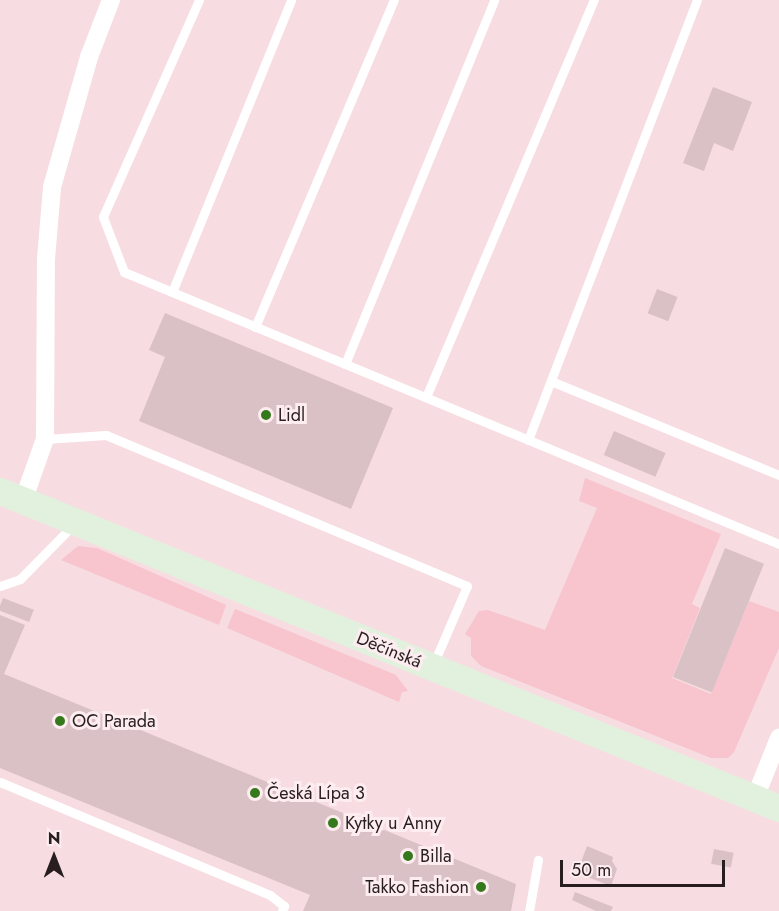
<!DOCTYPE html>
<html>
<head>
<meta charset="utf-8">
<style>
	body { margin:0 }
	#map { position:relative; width:779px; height:911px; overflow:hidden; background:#f7dde1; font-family:Jost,sans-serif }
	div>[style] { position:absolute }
	.green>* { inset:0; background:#f8c4cd }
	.building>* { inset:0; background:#dac1c5; transform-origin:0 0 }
	.service>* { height:9px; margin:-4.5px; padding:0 4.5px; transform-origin:4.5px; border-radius:4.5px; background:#fff }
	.minor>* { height:18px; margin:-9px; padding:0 9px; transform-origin:9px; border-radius:9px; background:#fff }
	.secondary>* { height:27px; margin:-13.5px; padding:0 13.5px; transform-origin:13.5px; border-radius:13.5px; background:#e2f1de }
	.dots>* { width:16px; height:16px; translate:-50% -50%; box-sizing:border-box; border:3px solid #fdedf0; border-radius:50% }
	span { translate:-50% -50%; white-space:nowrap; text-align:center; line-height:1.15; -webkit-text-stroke:6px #fdedf0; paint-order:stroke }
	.poi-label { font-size:18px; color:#281e20 }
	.left { translate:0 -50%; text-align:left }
	.right { translate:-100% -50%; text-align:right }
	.street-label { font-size:18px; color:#281e20 }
	.north { position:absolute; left:24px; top:827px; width:60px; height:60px; -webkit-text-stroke:4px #fdedf0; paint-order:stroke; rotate:0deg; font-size:16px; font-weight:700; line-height:24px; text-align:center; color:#281e20 }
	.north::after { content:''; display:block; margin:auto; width:21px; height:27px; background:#281e20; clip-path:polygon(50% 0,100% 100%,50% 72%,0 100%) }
	.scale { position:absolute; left:560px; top:860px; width:165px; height:27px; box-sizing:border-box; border:3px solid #281e20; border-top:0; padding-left:8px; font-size:18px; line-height:21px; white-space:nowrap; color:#281e20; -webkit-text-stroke:4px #fdedf0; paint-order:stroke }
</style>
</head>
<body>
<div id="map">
	<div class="green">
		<div style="clip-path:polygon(585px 478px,721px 534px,692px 604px,700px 608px,672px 678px,711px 694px,749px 601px,779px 612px,779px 648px,734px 752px,728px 758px,711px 758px,481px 666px,471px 656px,471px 638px,465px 634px,479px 611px,488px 610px,545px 630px,597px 508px,579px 501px)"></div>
		<div style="clip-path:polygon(78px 546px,97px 548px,226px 605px,219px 625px,61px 560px)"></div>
		<div style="clip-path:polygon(235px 609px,396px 675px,408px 691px,402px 692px,399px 702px,227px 628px)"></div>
	</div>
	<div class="building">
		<div style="clip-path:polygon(713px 87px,752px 102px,733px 151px,714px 143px,704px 171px,683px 163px)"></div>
		<div style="left:657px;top:289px;width:22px;height:26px;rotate:21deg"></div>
		<div style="clip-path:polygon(165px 313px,393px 408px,351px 509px,139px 421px,165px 357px,149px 350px)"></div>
		<div style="left:614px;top:431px;width:56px;height:26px;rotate:23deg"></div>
		<div style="left:725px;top:548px;width:42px;height:139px;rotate:22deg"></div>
		<div style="left:3px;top:598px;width:33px;height:13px;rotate:21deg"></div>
		<div style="clip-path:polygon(0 615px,25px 625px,4px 674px,516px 884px,511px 911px,303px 911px,310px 895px,0 768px)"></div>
		<div style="clip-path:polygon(587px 846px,613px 857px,612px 861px,617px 869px,611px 886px,577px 873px)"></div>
		<div style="left:714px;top:849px;width:20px;height:15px;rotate:11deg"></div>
		<div style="clip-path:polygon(575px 892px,613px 907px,611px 911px,596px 911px,572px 900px)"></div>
	</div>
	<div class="service">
		<div style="left:199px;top:0;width:237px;rotate:113.9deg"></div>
		<div style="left:103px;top:217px;width:59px;rotate:69.1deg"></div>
		<div style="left:124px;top:272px;width:709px;rotate:22.55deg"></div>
		<div style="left:172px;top:292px;width:315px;rotate:-67.8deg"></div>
		<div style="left:255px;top:327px;width:355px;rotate:-67deg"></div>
		<div style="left:345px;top:364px;width:393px;rotate:-67.7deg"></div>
		<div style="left:551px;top:381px;width:247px;rotate:22.4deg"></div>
		<div style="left:426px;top:397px;width:431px;rotate:-67.1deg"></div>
		<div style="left:45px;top:439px;width:61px;rotate:-3.8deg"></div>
		<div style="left:106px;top:435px;width:391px;rotate:22.7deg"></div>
		<div style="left:467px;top:586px;width:86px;rotate:113.3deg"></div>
		<div style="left:528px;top:440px;width:471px;rotate:-69deg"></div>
		<div style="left:0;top:586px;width:21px;rotate:-19deg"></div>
		<div style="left:20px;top:579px;width:76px;rotate:-45.5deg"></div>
		<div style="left:0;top:782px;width:293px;rotate:22.7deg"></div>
		<div style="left:270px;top:895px;width:18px;rotate:38deg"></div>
		<div style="left:284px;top:906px;width:5px;rotate:112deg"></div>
		<div style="left:529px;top:911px;width:52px;rotate:-80deg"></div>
	</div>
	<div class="minor">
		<div style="left:23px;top:501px;width:66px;rotate:-70.5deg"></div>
		<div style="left:45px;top:439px;width:180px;rotate:-89.7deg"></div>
		<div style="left:46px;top:259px;width:72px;rotate:-85.2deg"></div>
		<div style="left:52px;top:187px;width:135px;rotate:-74.1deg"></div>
		<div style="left:89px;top:57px;width:61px;rotate:-68.9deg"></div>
		<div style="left:755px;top:798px;width:65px;rotate:-68.2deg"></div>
	</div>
	<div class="secondary">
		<div style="left:0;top:491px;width:841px;rotate:22.14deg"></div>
	</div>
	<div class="dots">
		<div style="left:266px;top:415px;background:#347a1d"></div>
		<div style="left:60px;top:721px;background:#347a1d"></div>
		<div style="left:255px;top:793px;background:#347a1d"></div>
		<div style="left:333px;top:823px;background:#347a1d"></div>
		<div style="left:408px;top:856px;background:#347a1d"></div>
		<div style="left:481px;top:887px;background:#347a1d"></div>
	</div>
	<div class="poi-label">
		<span class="left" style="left:278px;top:415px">Lidl</span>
		<span class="left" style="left:72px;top:721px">OC Parada</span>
		<span class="left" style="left:267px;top:793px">Česká Lípa 3</span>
		<span class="left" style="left:345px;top:823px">Kytky u Anny</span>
		<span class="left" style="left:420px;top:856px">Billa</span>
		<span class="right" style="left:469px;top:887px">Takko Fashion</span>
	</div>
	<div class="street-label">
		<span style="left:389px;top:650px;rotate:22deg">Děčínská</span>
	</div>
	<div class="north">N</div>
	<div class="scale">50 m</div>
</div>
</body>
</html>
